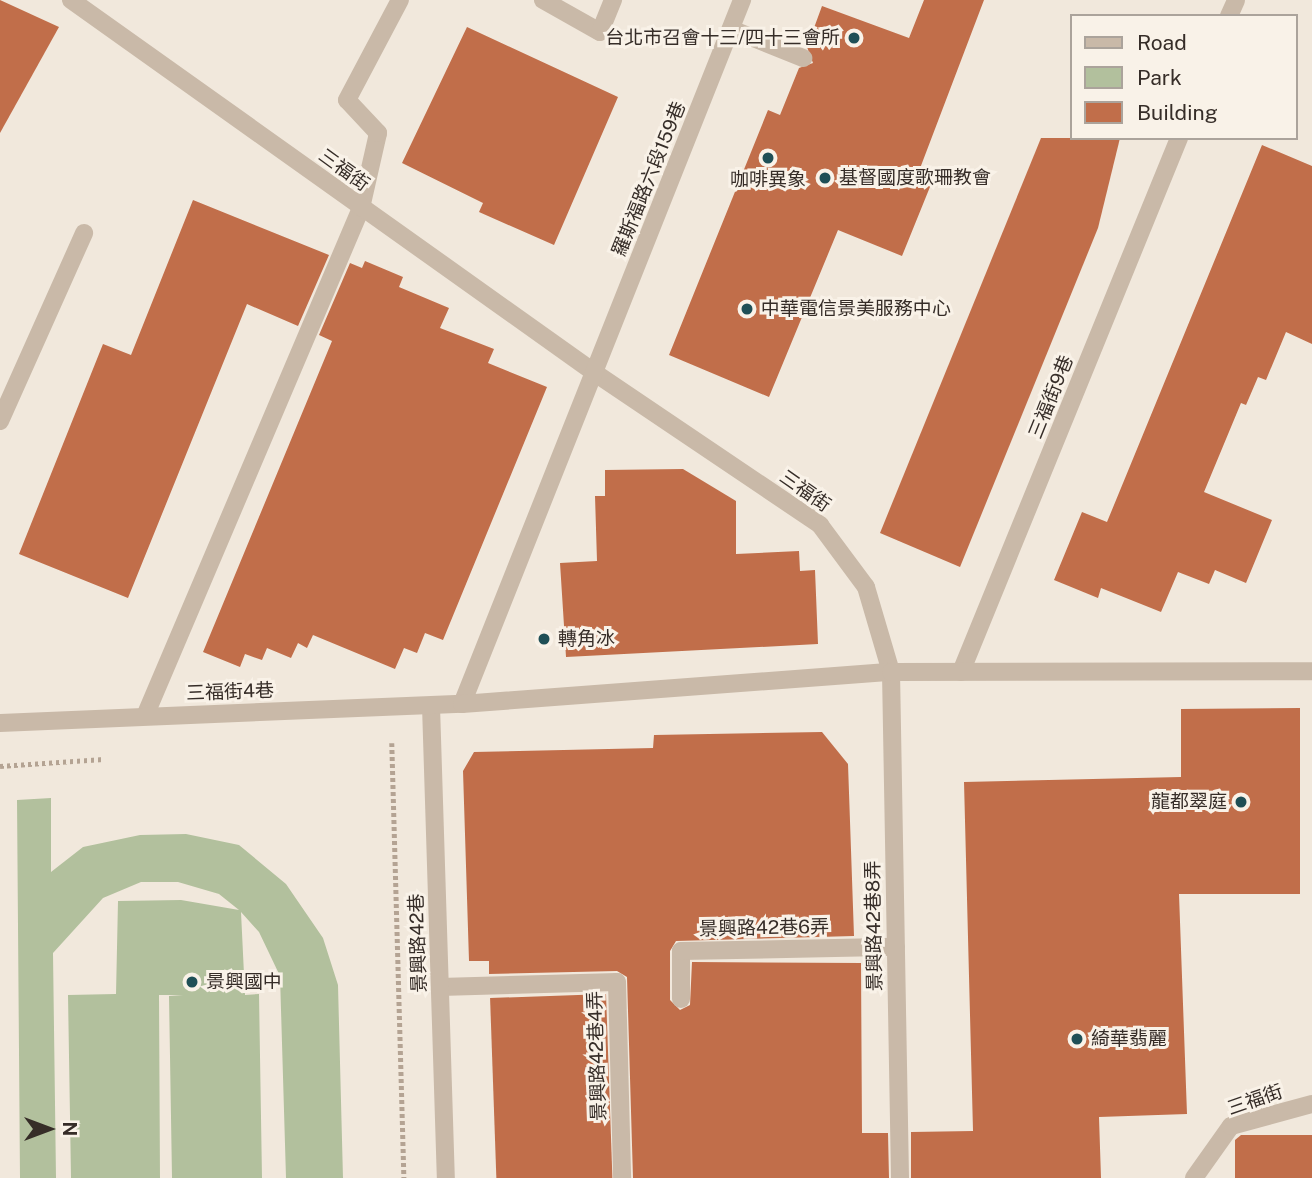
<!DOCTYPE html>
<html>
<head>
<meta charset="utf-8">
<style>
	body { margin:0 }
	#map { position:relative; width:1312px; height:1178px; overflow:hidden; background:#f1e8dc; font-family:"Public Sans","Noto Sans TC",sans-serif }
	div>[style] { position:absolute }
	.green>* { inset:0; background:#b2c09d }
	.building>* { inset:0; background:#c16e4a; transform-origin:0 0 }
	.path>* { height:4.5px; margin-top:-2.25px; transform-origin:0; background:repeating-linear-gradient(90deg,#b4a393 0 3.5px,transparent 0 7px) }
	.service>* { height:18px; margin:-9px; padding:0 9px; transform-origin:9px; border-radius:9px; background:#c9b9a8 }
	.minor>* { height:18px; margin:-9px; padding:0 9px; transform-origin:9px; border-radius:9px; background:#c9b9a8 }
	.dots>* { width:19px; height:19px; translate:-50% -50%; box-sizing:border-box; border:4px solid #f9f2e8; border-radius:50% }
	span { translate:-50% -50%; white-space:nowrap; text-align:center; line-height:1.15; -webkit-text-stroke:6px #f9f2e8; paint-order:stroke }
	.poi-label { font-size:19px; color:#362d28 }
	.right { translate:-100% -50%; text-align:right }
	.left { translate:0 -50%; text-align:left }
	.street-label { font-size:19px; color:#362d28 }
	.legend { position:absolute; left:1070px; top:14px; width:228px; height:126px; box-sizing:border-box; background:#f9f2e8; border:2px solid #aba39b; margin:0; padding:9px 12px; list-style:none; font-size:21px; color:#362d28 }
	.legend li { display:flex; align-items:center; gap:14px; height:35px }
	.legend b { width:35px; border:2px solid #aba39b }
	.north { position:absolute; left:14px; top:1094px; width:70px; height:70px; -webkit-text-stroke:5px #f9f2e8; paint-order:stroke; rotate:90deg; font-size:19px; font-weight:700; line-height:28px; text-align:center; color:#362d28 }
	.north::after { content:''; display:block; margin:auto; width:24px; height:32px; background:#362d28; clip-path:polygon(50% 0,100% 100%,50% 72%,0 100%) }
</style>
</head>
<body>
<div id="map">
	<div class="green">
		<div style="clip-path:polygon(51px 798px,51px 872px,83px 847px,140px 835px,186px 834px,239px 845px,286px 884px,323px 938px,338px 985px,343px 1178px,286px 1178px,280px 976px,259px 932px,241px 912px,245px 995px,259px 994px,262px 1178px,172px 1178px,169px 996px,183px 995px,159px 995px,160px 1178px,71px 1178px,68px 995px,116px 994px,118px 901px,181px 900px,239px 910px,219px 894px,178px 882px,141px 882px,103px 898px,53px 953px,56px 1178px,20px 1178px,17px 800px)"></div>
	</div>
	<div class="building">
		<div style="clip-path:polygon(0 0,59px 27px,0 133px)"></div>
		<div style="clip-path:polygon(924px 0,984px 0,919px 171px,934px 177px,902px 256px,838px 230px,769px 397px,669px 355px,768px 110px,780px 115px,799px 68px,813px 63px,807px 47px,822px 6px,909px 38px)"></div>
		<div style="clip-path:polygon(467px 27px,618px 97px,554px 245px,479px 212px,483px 203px,402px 163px)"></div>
		<div style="clip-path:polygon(1041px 138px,1120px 138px,1098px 228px,960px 567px,880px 533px)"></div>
		<div style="clip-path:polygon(1262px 145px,1312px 166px,1312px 344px,1286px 332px,1266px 380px,1258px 377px,1246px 405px,1241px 403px,1204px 492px,1272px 520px,1246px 583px,1215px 570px,1209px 584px,1178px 572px,1161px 612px,1101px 588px,1098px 598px,1054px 580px,1082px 512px,1107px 522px)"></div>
		<div style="clip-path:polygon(193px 200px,329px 255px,298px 326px,247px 304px,128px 598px,19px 554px,103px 344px,131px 355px)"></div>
		<div style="clip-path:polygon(365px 261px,403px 277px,399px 287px,449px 308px,440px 328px,494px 349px,488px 363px,547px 387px,443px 640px,425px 633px,417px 653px,404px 648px,395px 669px,313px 635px,307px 648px,298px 643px,291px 658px,267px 648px,262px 660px,245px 654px,240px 667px,203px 652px,332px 341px,319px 335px,350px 263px,362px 268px)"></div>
		<div style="clip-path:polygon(683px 469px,736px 501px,736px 554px,799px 551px,800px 571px,815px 570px,818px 644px,566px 657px,560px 563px,597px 561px,595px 496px,605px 496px,605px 470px)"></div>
		<div style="clip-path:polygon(1300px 708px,1300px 894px,1179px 894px,1187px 1114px,1099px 1117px,1101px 1178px,911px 1178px,911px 1132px,973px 1131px,964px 782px,1181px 777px,1181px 709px)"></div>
		<div style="clip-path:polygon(822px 732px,848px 764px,854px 936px,676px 941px,670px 951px,670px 1000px,680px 1010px,690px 1005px,692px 962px,861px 963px,862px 1133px,888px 1133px,889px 1178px,633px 1178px,627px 977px,617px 971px,489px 974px,489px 961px,469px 961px,463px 771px,474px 752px,653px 748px,654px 735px)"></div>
		<div style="left:606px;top:994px;width:184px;height:116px;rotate:88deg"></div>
		<div style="clip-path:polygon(1241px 1135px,1312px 1135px,1312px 1178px,1235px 1178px,1235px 1140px)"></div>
	</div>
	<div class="path">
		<div style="left:392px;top:743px;width:435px;rotate:88.4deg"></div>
		<div style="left:0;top:766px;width:104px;rotate:-3.9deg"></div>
	</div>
	<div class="service">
		<div style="left:543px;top:0;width:65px;rotate:29.3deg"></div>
		<div style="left:600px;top:32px;width:35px;rotate:-68deg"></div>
		<div style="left:731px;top:29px;width:78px;rotate:21.9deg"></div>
		<div style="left:0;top:421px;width:206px;rotate:-65.9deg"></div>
		<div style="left:145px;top:716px;width:552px;rotate:-66.96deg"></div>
		<div style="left:361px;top:208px;width:77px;rotate:-77.2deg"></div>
		<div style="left:378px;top:133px;width:45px;rotate:-133.2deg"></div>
		<div style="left:347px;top:100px;width:113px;rotate:-62.1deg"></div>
		<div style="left:440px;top:987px;width:177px;rotate:-1.6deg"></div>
		<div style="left:617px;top:982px;width:196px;rotate:88.5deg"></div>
		<div style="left:681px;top:999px;width:48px;rotate:-90deg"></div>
		<div style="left:681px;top:951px;width:215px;rotate:-1.1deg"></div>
	</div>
	<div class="minor">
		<div style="left:71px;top:0;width:643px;rotate:35.44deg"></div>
		<div style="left:595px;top:373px;width:272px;rotate:34deg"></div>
		<div style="left:820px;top:525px;width:77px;rotate:53.4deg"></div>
		<div style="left:866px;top:587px;width:89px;rotate:73.6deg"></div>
		<div style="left:891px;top:672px;width:506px;rotate:88.98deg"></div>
		<div style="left:1229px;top:16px;width:17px;rotate:-66deg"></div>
		<div style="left:961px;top:672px;width:577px;rotate:-67.79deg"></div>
		<div style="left:462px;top:704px;width:758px;rotate:-68.31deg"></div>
		<div style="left:431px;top:706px;width:472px;rotate:88.2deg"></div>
		<div style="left:0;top:723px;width:462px;rotate:-2.4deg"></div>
		<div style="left:462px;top:704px;width:430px;rotate:-4.3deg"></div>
		<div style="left:891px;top:672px;width:421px;rotate:-0.1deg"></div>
		<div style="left:1194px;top:1178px;width:64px;rotate:-54.6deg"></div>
		<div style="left:1231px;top:1126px;width:84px;rotate:-15.2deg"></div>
	</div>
	<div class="dots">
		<div style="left:854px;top:38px;background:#1f4f56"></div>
		<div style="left:768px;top:158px;background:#1f4f56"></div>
		<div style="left:825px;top:178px;background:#1f4f56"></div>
		<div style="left:747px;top:309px;background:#1f4f56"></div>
		<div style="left:544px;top:639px;background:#1f4f56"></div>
		<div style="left:1241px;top:802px;background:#1f4f56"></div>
		<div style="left:192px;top:982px;background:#1f4f56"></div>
		<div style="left:1077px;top:1039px;background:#1f4f56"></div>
	</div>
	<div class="poi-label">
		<span class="right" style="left:840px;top:38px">台北市召會十三/四十三會所</span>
		<span class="left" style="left:839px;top:178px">基督國度歌珊教會</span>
		<span style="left:768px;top:180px">咖啡異象</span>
		<span class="left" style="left:761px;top:309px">中華電信景美服務中心</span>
		<span class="left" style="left:558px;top:639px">轉角冰</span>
		<span class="right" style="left:1227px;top:802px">龍都翠庭</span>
		<span class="left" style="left:206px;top:982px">景興國中</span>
		<span class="left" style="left:1091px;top:1039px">綺華翡麗</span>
	</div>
	<div class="street-label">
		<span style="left:344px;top:170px;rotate:36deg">三福街</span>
		<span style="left:649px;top:179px;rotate:-68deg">羅斯福路六段159巷</span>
		<span style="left:1051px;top:397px;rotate:-68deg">三福街9巷</span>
		<span style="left:805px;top:491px;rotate:35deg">三福街</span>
		<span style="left:230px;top:692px;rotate:-2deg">三福街4巷</span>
		<span style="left:874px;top:926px;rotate:-91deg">景興路42巷8弄</span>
		<span style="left:764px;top:928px;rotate:-1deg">景興路42巷6弄</span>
		<span style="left:418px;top:943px;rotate:-92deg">景興路42巷</span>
		<span style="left:597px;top:1056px;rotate:-92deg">景興路42巷4弄</span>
		<span style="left:1255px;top:1100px;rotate:-19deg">三福街</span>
	</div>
	<ul class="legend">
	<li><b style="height:9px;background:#c9b9a8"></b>Road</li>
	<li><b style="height:19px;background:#b2c09d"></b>Park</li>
	<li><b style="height:19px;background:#c16e4a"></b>Building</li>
	</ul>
	<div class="north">N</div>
</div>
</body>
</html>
